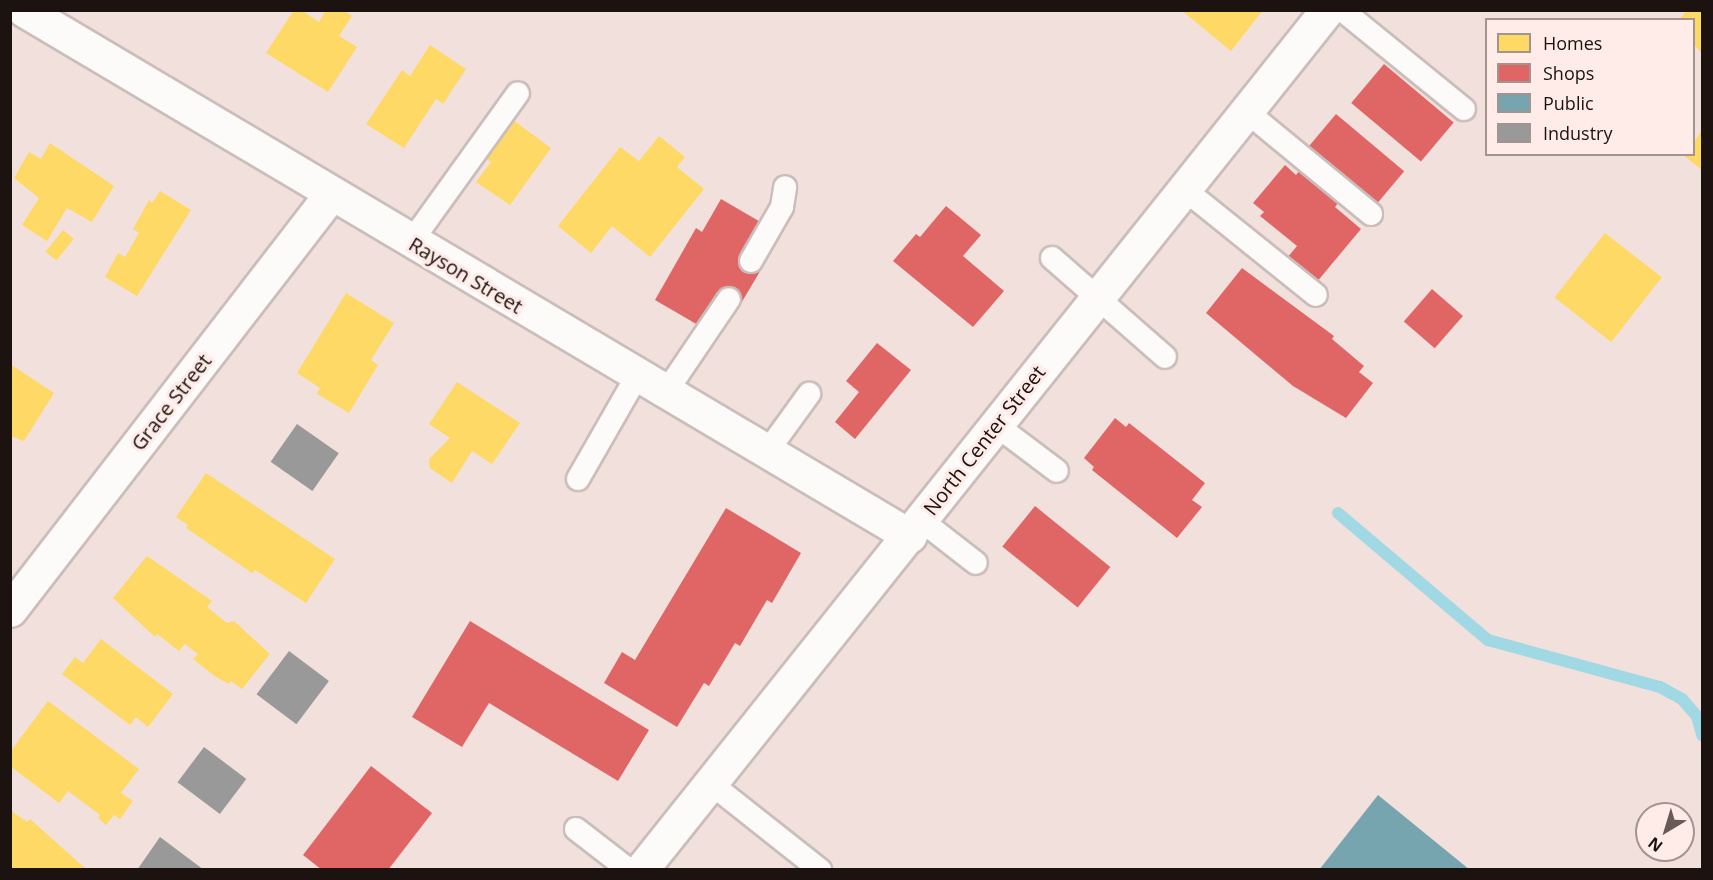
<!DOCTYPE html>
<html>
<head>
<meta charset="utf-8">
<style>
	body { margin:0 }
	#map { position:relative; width:1713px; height:880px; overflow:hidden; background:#f1e0dc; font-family:"Open Sans",sans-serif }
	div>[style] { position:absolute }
	.homes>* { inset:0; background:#ffd966; transform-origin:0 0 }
	.shops>* { inset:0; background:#e06666; transform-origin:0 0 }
	.public>* { inset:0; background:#76a5af }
	.industry>* { inset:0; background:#999; transform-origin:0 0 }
	.stream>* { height:12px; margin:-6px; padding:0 6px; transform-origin:6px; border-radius:6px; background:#a0d8e4 }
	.roads { filter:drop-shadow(2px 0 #cabdba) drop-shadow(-2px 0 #cabdba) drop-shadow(0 2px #cabdba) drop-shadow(0 -2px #cabdba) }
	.lane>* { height:22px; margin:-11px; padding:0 11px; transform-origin:11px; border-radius:11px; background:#fdfafa }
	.street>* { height:33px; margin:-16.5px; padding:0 16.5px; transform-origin:16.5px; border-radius:16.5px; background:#fdfafa }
	.secondary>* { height:33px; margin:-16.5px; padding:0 16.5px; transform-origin:16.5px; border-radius:16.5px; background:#fdfafa }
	span { translate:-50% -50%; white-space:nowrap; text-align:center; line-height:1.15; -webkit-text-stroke:6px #ffebe7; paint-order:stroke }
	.street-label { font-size:20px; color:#1c120f }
	.frame { position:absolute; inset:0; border:12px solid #1c120f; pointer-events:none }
	.legend { position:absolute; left:1485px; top:18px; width:210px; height:138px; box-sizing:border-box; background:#ffebe7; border:2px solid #a49491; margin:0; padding:8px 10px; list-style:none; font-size:18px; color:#1c120f }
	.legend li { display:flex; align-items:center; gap:12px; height:30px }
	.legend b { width:30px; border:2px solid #a49491 }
	.north { position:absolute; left:1635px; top:802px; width:60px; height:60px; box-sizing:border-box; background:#ffebe7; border:2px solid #a49491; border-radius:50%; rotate:218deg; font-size:16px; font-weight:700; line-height:24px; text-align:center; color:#1c120f }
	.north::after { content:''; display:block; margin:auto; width:21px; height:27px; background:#675a57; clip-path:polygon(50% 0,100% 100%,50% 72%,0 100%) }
</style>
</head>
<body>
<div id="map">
	<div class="homes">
		<div style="clip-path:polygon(294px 10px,301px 10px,319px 22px,326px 10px,343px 10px,352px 16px,339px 36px,357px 47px,328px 92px,266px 53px)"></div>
		<div style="clip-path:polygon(1181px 10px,1263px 10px,1231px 51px)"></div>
		<div style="clip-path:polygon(1687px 10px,1702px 10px,1702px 53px,1694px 45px,1694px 20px,1679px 20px)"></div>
		<div style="clip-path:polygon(430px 45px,466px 69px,443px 104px,436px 99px,404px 148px,366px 124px,402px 70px,410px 76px)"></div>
		<div style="clip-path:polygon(513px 120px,551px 148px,510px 205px,476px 182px,491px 162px,485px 158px)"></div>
		<div style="clip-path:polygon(1702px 130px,1702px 170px,1682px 154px,1694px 154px,1694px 142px)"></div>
		<div style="clip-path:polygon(659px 136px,685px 157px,677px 167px,704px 189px,650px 257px,612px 226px,591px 253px,558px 226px,620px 147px,639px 161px)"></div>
		<div style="clip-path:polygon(50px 143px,114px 186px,92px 222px,67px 208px,47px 241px,22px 225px,39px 198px,14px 178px,29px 152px,41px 159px)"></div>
		<div style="clip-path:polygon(160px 191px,191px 210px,137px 296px,105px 277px,118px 253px,125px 257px,139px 233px,133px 229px,149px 200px,152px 203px)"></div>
		<div style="left:63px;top:230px;width:14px;height:28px;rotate:39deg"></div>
		<div style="left:1605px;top:233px;width:72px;height:82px;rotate:38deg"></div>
		<div style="clip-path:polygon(346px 293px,394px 323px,371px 360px,378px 365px,349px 413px,317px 394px,320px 388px,297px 373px)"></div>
		<div style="clip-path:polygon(10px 364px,54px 393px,24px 441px,10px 436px)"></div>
		<div style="clip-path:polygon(457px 382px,520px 423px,492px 464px,472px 451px,452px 483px,430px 468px,429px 459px,450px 438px,429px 424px)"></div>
		<div style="clip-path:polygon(206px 473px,335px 559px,306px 603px,255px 570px,252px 573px,186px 528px,188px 525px,176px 517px)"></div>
		<div style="clip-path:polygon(147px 556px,212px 601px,207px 607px,227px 623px,234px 621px,270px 654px,242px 689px,231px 681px,229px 684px,216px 677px,193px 659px,198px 654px,185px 644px,179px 651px,157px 634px,155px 637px,113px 598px)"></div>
		<div style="clip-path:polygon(101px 639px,173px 694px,148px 727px,136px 717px,130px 725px,62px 674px,75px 657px,83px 663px)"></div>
		<div style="clip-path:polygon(48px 701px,139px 769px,121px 793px,133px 801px,120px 819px,114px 815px,106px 825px,98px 818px,100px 815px,68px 791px,59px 803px,10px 766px,10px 752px)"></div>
		<div style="clip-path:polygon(10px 810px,27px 822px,30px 819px,87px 870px,10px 870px)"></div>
	</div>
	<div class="shops">
		<div style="left:1384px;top:64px;width:91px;height:51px;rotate:40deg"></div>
		<div style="left:1336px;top:114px;width:89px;height:48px;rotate:40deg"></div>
		<div style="clip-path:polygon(1285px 165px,1296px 175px,1300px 170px,1339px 202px,1335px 207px,1361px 229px,1316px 283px,1287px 258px,1297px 246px,1260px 216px,1264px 212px,1253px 203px)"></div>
		<div style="clip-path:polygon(721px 199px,764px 224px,751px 261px,762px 268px,740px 305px,717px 292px,698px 325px,655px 300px,696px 228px,702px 232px)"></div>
		<div style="clip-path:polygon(946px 206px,981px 235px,963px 256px,1004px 291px,973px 327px,893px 261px,916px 234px,920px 237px)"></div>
		<div style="clip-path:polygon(1242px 268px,1334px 336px,1332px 339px,1364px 366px,1359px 372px,1373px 383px,1346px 418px,1293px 386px,1206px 313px)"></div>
		<div style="left:1432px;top:289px;width:41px;height:43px;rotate:41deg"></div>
		<div style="clip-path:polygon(877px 343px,911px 370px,855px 439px,835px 422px,859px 392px,846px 381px)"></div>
		<div style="clip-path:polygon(1115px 418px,1126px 427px,1129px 423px,1205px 483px,1192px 500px,1202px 507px,1177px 538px,1092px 470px,1094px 467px,1084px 458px)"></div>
		<div style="left:1035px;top:506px;width:97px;height:52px;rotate:39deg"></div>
		<div style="clip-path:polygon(726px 508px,801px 553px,772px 603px,767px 600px,740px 646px,735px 643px,709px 686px,704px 683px,677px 727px,604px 683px,622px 652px,635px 660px)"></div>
		<div style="clip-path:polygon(470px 621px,649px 730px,618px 781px,489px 703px,462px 747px,412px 717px)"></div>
		<div style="clip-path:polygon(371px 766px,432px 813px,388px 870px,322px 870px,303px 855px)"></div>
	</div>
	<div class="public">
		<div style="clip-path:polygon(1378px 795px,1470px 870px,1319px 870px)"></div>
	</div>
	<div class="industry">
		<div style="left:297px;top:424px;width:51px;height:46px;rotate:35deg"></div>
		<div style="left:289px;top:651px;width:50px;height:54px;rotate:37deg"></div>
		<div style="left:204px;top:747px;width:53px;height:44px;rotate:37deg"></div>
		<div style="clip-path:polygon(160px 837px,204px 870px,137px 870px)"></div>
	</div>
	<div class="stream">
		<div style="left:1338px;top:513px;width:197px;rotate:40.3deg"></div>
		<div style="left:1488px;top:640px;width:178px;rotate:15.3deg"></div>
		<div style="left:1660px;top:687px;width:25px;rotate:29deg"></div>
		<div style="left:1682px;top:699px;width:23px;rotate:49deg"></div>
		<div style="left:1697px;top:716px;width:20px;rotate:75deg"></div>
	</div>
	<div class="roads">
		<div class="lane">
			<div style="left:1342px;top:10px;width:157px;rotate:39.1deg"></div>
			<div style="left:1246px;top:111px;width:162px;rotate:39.5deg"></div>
			<div style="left:1184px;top:189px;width:169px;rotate:38.8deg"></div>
			<div style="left:411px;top:242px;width:183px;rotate:-54.3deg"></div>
			<div style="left:1052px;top:258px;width:150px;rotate:41.2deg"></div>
			<div style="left:751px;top:261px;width:62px;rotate:-60.1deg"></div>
			<div style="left:782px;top:207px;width:20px;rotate:-81deg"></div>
			<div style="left:666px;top:392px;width:112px;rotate:-55.9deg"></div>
			<div style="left:996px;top:425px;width:76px;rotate:37deg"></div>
			<div style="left:767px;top:452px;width:72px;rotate:-54.1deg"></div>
			<div style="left:578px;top:479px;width:119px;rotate:-60.2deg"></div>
			<div style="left:922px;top:521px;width:68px;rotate:37.9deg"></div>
			<div style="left:709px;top:782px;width:142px;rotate:38.4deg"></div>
			<div style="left:576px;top:829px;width:67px;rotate:37.7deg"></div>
		</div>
		<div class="street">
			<div style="left:24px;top:10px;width:1030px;rotate:30.7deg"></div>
			<div style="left:10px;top:610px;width:525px;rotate:-52.34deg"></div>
		</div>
		<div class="secondary">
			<div style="left:641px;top:870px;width:1100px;rotate:-51.42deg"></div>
		</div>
	</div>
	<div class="street-label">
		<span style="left:466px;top:275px;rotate:31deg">Rayson Street</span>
		<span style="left:171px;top:402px;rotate:-52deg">Grace Street</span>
		<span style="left:984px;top:440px;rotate:-52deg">North Center Street</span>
	</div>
	<div class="frame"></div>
	<ul class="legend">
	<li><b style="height:16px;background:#ffd966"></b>Homes</li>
	<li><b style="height:16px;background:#e06666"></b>Shops</li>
	<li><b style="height:16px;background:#76a5af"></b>Public</li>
	<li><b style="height:16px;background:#999"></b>Industry</li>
	</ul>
	<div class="north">N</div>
</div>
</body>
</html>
